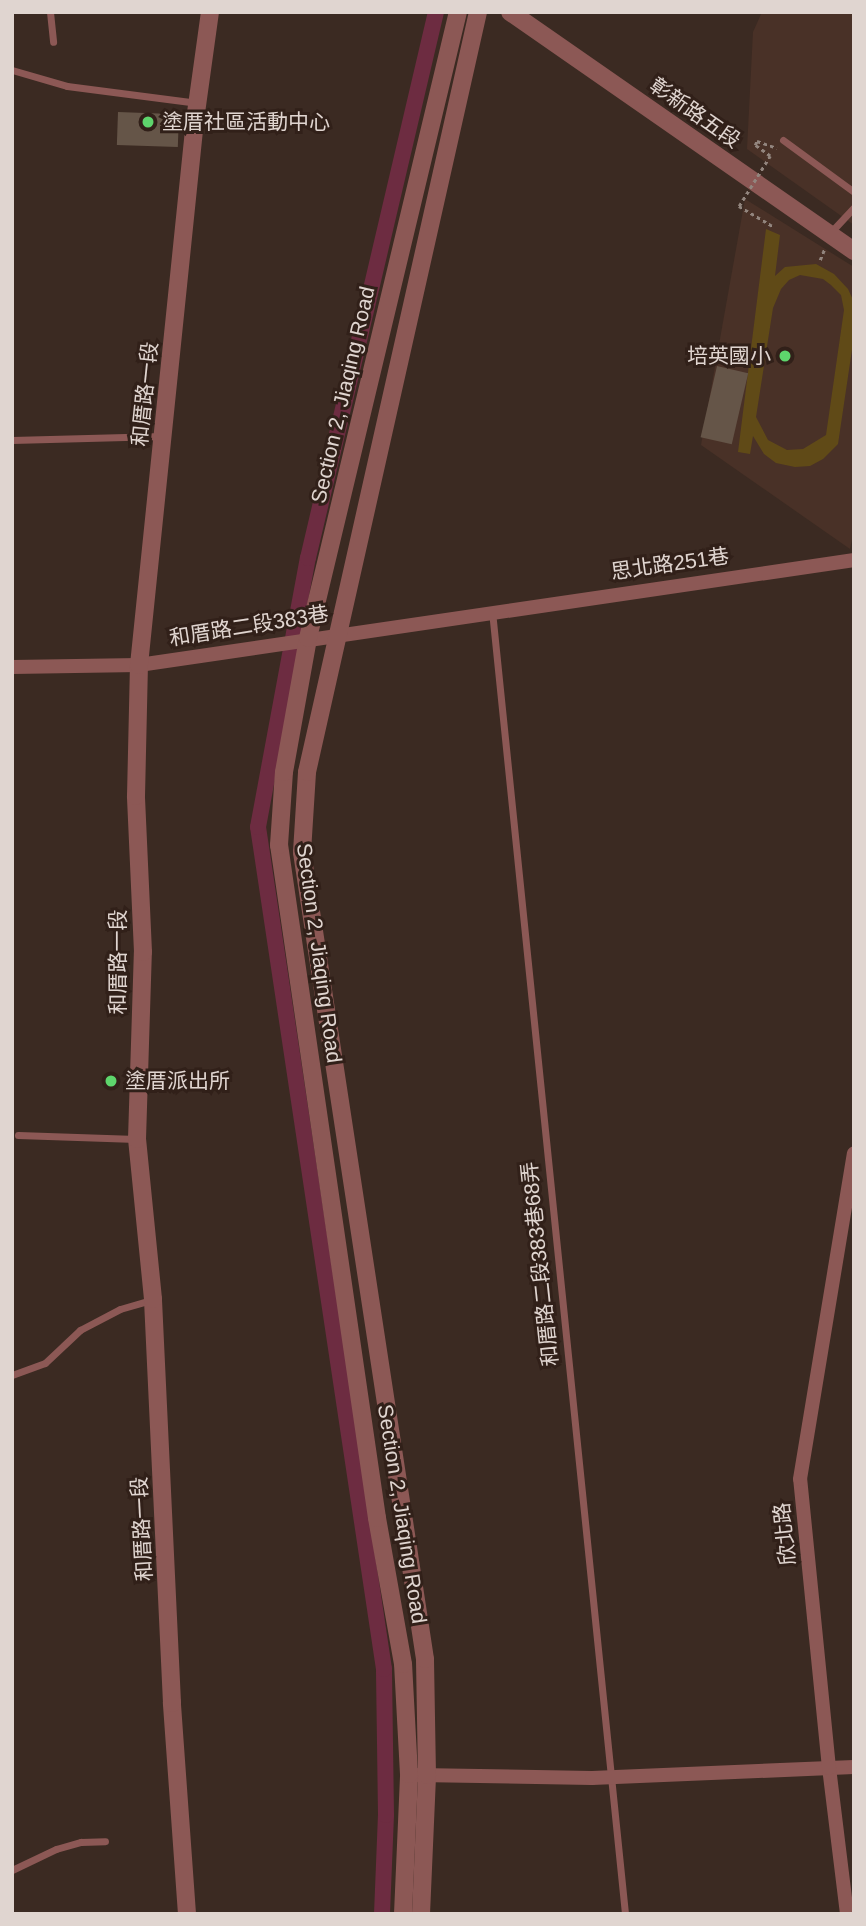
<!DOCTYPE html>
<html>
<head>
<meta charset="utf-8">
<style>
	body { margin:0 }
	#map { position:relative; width:866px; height:1926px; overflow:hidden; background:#3b2a22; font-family:Helvetica,"Noto Sans TC",sans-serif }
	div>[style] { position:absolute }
	.built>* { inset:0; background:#493127 }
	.green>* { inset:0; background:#604a17 }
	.canal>* { height:16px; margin:-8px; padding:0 8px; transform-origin:8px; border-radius:8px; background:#6d2c41 }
	.building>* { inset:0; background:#655548; transform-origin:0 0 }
	.path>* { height:2.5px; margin-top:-1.25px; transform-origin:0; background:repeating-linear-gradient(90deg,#92857e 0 3.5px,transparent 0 7px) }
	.service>* { height:7px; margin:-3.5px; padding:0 3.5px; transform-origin:3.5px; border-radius:3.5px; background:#8c5855 }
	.minor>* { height:14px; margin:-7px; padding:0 7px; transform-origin:7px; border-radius:7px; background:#8c5855 }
	.tertiary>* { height:18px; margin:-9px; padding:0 9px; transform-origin:9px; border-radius:9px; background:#8c5855 }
	.path-bridge>* { height:2.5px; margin-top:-1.25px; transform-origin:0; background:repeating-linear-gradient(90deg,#92857e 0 3.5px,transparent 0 7px) }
	.dots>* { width:19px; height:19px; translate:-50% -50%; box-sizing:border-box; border:4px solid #312019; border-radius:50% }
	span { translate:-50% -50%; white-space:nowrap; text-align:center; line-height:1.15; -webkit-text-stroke:6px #312019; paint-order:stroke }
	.street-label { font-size:21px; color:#e0d5d0 }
	.poi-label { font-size:21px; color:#e0d5d0 }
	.left { translate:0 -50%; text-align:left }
	.right { translate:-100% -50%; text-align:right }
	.frame { position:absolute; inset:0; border:14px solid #e0d5d0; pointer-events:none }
</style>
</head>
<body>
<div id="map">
	<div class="built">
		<div style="clip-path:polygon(762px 12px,854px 13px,854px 225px,747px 149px,753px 32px)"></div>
		<div style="clip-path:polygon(745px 199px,854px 267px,854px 530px,850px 549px,701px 445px)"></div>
	</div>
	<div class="green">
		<div style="clip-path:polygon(evenodd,766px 229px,780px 235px,775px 276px,785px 267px,816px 264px,834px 274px,848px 289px,854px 302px,854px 336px,838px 444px,823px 459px,810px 466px,795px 467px,776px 463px,764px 454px,753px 436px,750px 454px,738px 452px,766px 229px,800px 275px,823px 279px,831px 285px,841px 295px,844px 310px,826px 435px,803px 449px,787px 450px,768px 440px,756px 417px,773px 308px,781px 289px,789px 280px,800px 275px)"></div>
	</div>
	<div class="canal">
		<div style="left:382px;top:1914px;width:99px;rotate:-87.7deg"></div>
		<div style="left:386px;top:1815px;width:146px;rotate:-90.8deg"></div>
		<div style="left:384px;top:1669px;width:851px;rotate:-98.51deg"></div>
		<div style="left:258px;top:827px;width:274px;rotate:-79.5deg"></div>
		<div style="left:308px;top:558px;width:561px;rotate:-76.81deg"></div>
	</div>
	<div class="building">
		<div style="left:118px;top:112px;width:61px;height:33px;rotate:2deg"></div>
		<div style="left:717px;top:366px;width:32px;height:73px;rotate:13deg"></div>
	</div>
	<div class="path">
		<div style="left:770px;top:156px;width:19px;rotate:-144deg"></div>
		<div style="left:755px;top:145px;width:4px;rotate:-63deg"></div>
		<div style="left:757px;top:141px;width:21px;rotate:19deg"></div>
		<div style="left:739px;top:206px;width:41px;rotate:31deg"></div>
		<div style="left:820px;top:260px;width:11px;rotate:-68deg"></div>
	</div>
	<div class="service">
		<div style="left:50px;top:12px;width:30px;rotate:84deg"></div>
		<div style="left:12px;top:70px;width:57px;rotate:16.2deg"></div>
		<div style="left:67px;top:86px;width:132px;rotate:7.4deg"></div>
		<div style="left:783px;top:140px;width:88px;rotate:36.2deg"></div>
		<div style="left:830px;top:233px;width:35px;rotate:-47deg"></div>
		<div style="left:12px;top:440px;width:151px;rotate:-1.5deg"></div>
		<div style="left:492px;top:611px;width:1310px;rotate:84.17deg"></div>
		<div style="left:18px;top:1135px;width:118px;rotate:1.9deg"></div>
		<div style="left:12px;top:1375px;width:35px;rotate:-20deg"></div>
		<div style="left:45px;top:1363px;width:48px;rotate:-43.3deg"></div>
		<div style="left:80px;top:1330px;width:45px;rotate:-27.7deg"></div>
		<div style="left:120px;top:1309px;width:32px;rotate:-16deg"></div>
		<div style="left:12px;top:1870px;width:49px;rotate:-25.5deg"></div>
		<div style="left:56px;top:1849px;width:26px;rotate:-16deg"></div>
		<div style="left:81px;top:1842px;width:24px;rotate:-2deg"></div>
	</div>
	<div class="minor">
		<div style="left:12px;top:667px;width:127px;rotate:-0.9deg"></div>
		<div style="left:139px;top:665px;width:723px;rotate:-8.35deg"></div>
		<div style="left:418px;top:1775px;width:174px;rotate:1deg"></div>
		<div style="left:592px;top:1778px;width:262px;rotate:-2.4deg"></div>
		<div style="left:847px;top:1914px;width:147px;rotate:-97deg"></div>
		<div style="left:829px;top:1768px;width:290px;rotate:-95.7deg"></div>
		<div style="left:800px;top:1479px;width:330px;rotate:-80.6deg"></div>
	</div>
	<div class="tertiary">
		<div style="left:510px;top:12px;width:419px;rotate:34.8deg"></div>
		<div style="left:187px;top:1914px;width:212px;rotate:-94.1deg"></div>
		<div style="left:172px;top:1703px;width:404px;rotate:-92.7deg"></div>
		<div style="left:153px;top:1299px;width:161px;rotate:-95.7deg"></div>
		<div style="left:137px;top:1139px;width:187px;rotate:-88.2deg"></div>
		<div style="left:143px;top:952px;width:156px;rotate:-92.6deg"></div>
		<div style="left:136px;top:796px;width:131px;rotate:-88.7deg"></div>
		<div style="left:139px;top:665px;width:548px;rotate:-84.13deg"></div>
		<div style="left:195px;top:120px;width:109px;rotate:-82.1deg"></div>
		<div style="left:403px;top:1914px;width:140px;rotate:-87.5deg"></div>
		<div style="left:409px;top:1774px;width:110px;rotate:-93.1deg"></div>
		<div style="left:403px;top:1664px;width:148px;rotate:-100.1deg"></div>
		<div style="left:377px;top:1518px;width:680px;rotate:-98.28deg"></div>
		<div style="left:279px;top:845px;width:73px;rotate:-86.1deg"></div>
		<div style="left:284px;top:772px;width:136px;rotate:-79.8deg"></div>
		<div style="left:308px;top:638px;width:644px;rotate:-76.53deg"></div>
		<div style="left:421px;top:1914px;width:139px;rotate:-87.5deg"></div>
		<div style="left:427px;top:1775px;width:116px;rotate:-91deg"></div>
		<div style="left:425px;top:1659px;width:816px;rotate:-98.67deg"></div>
		<div style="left:302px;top:852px;width:80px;rotate:-86.4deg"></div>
		<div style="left:307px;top:772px;width:779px;rotate:-77.32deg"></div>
	</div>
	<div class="path-bridge">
		<div style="left:739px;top:206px;width:59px;rotate:-58.2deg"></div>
	</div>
	<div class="dots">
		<div style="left:148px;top:122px;background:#5ed56c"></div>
		<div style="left:785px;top:356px;background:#5ed56c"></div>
		<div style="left:111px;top:1081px;background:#5ed56c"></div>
	</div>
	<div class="street-label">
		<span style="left:695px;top:113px;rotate:35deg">彰新路五段</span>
		<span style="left:145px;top:394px;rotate:-84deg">和厝路一段</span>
		<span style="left:343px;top:395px;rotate:-77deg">Section 2, Jiaqing Road</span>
		<span style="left:670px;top:564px;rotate:-8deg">思北路251巷</span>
		<span style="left:249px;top:626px;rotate:-9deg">和厝路二段383巷</span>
		<span style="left:319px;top:953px;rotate:82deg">Section 2, Jiaqing Road</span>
		<span style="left:118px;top:962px;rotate:-90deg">和厝路一段</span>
		<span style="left:540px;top:1264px;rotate:-96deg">和厝路二段383巷68弄</span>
		<span style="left:402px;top:1514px;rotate:81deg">Section 2, Jiaqing Road</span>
		<span style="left:142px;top:1529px;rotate:-93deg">和厝路一段</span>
		<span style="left:785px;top:1534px;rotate:-96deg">欣北路</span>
	</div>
	<div class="poi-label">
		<span class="left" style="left:162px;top:122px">塗厝社區活動中心</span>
		<span class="right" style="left:771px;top:356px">培英國小</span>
		<span class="left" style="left:125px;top:1081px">塗厝派出所</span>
	</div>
	<div class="frame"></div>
</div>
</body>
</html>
